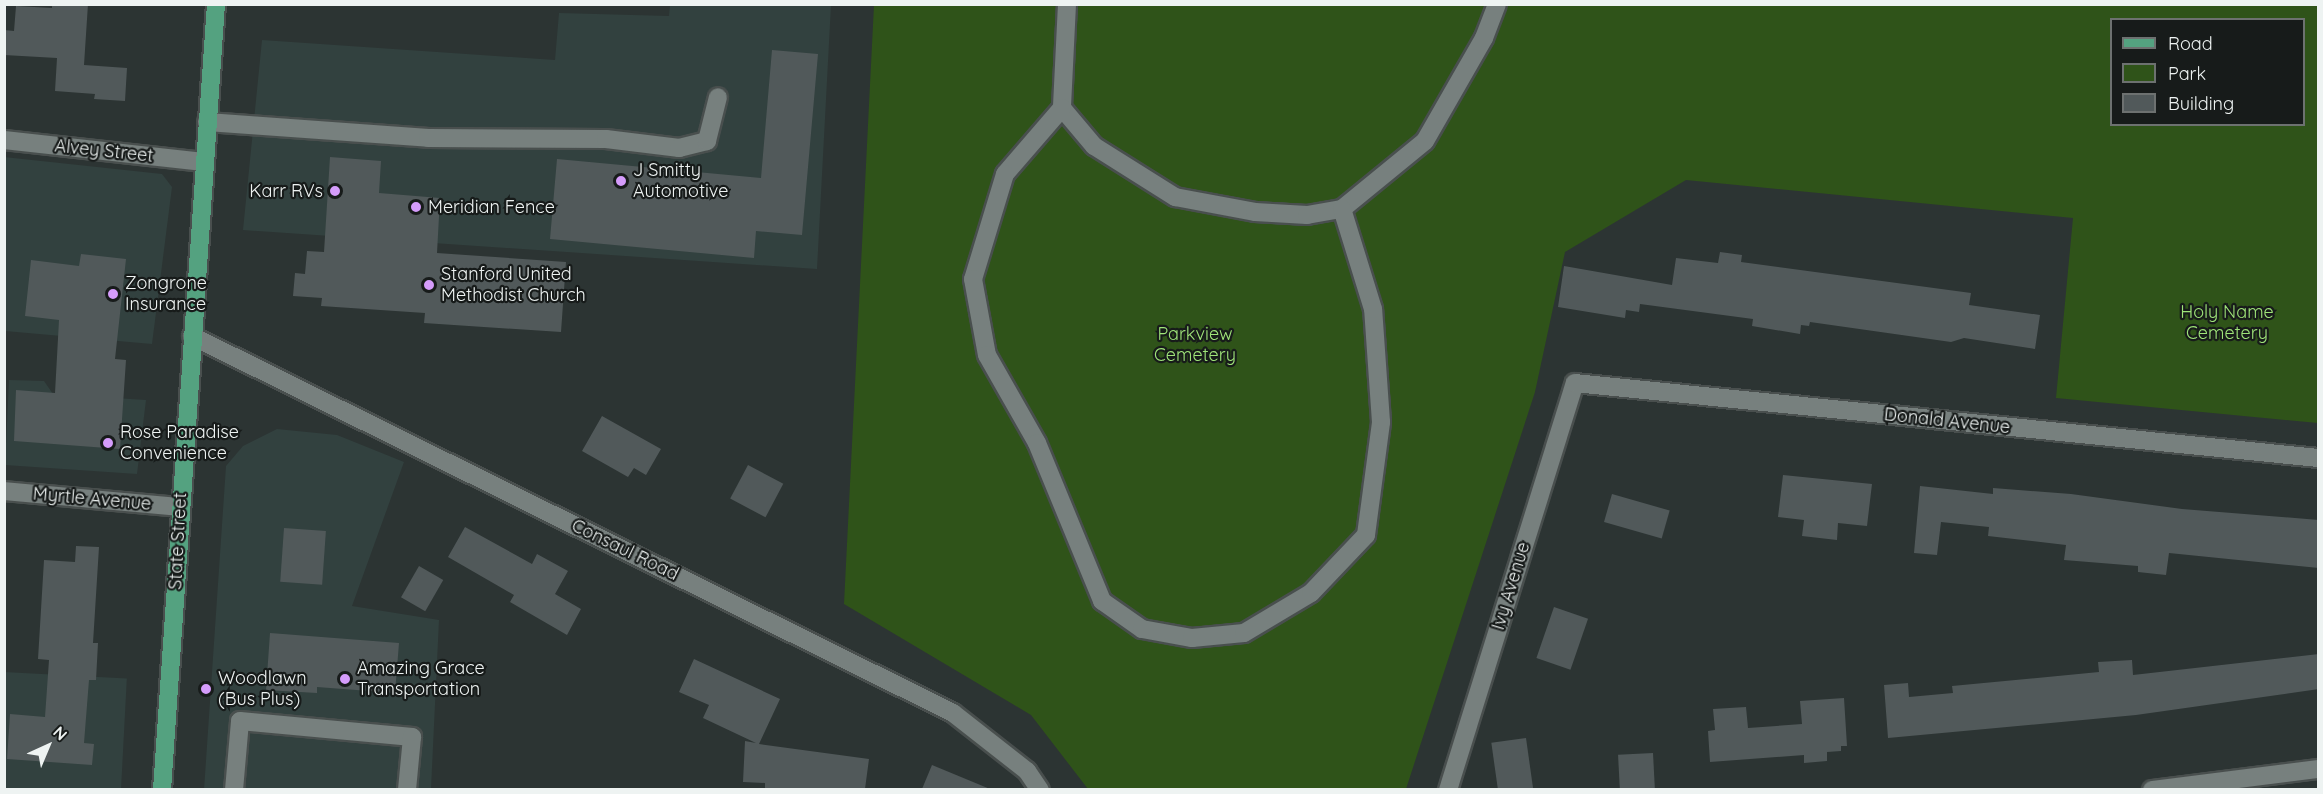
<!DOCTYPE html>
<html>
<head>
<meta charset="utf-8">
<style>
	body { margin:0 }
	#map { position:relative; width:2323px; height:794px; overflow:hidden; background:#2c3433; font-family:Quicksand,sans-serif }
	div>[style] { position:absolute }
	.built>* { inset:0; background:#32413f; transform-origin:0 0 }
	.green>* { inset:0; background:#2f5319 }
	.building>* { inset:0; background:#51595a; transform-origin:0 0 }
	.roads { filter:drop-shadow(2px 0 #494f4e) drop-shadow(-2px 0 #494f4e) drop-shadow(0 2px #494f4e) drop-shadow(0 -2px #494f4e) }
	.minor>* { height:18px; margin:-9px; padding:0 9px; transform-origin:9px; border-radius:9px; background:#77807e }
	.major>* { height:18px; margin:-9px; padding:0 9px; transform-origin:9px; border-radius:9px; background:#54a280 }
	.dots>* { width:16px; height:16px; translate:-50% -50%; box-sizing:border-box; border:3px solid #171b1a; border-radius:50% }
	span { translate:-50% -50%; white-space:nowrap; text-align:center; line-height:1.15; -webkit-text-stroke:4.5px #171b1a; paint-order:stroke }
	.street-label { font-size:18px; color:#eef3f2 }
	.poi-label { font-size:18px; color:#eef3f2 }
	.left { translate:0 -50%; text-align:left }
	.right { translate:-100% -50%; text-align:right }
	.park-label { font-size:18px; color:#9fe479 }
	.frame { position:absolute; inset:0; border:6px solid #eef3f2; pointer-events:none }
	.legend { position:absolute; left:2110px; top:18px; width:195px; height:108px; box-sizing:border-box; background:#171b1a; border:2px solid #6d7170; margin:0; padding:8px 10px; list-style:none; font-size:18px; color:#eef3f2 }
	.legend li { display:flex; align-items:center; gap:12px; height:30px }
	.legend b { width:30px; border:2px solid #6d7170 }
	.north { position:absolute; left:18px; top:716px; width:60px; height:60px; -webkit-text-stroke:4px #171b1a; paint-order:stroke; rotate:44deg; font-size:16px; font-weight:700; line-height:24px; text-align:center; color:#eef3f2 }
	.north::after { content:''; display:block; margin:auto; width:21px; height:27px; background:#eef3f2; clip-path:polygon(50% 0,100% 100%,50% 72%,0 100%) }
</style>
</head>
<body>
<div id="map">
	<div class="built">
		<div style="clip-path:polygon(670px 5px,831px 5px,817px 269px,243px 230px,262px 40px,555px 60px,559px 13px,669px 16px)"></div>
		<div style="clip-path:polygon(4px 157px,162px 174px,172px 187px,152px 344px,5px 331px)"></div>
		<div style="clip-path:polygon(9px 380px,44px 381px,53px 394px,146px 400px,137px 474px,5px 465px)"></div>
		<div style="clip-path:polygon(277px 429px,337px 435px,404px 462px,352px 606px,439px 620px,431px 789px,204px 790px,226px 466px,243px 446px)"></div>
		<div style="left:4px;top:672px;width:123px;height:117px;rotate:3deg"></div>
	</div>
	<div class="green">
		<div style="clip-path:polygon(evenodd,874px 5px,2318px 5px,2318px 423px,2056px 398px,2073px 218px,1686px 180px,1565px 252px,1535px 392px,1406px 789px,1088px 789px,1031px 715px,844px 604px,874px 5px,2112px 20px,2304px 20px,2304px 124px,2112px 124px,2112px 20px)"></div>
	</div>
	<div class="building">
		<div style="clip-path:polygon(52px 4px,88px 4px,84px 65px,127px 68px,125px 101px,94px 99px,95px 94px,55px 91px,57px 58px,4px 55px,4px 30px,14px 31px,16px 6px,52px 8px)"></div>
		<div style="clip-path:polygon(772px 50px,818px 54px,802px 235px,756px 231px,754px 258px,550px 239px,557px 159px,761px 178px)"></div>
		<div style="clip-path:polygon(330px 157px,381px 161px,379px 193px,440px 198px,437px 253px,566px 262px,561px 332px,424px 323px,425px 313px,321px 306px,322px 298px,293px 296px,295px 273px,305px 274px,307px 251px,324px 252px)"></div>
		<div style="clip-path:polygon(1720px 252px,1742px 255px,1741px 262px,1971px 293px,1969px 305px,2040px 315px,2035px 349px,1964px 338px,1951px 342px,1810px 322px,1809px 326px,1801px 325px,1800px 334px,1752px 326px,1753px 319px,1640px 304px,1639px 312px,1626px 310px,1625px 318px,1558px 307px,1564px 266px,1672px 285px,1676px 258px,1718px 263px)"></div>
		<div style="clip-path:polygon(81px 254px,126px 259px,115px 359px,126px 360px,120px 449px,14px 441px,16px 390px,55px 393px,59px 320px,25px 316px,31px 260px,79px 266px)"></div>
		<div style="clip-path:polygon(602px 416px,661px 449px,646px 475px,634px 468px,628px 477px,582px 451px)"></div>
		<div style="left:748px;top:465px;width:40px;height:38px;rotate:28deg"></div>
		<div style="clip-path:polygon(1783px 475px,1872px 484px,1867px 526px,1838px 523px,1837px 540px,1802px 536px,1804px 520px,1778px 517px)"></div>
		<div style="clip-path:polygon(1920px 486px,1993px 494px,1993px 488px,2071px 494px,2182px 509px,2319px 520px,2319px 568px,2169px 553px,2166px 575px,2138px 572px,2138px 566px,2064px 560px,2066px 545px,1988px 536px,1989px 527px,1941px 522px,1937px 555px,1914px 553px)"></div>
		<div style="left:1612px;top:494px;width:60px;height:29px;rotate:16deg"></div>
		<div style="clip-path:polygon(465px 527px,532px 564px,537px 554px,568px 571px,555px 594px,581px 609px,567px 635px,510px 602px,514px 595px,448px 557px)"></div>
		<div style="left:284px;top:528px;width:42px;height:54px;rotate:4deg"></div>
		<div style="clip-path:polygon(76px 546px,99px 547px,93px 643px,98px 643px,96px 680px,89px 680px,84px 743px,94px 744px,92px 765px,7px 759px,10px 714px,45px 717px,49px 660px,38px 659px,44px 560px,75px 562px)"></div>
		<div style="left:419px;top:566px;width:28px;height:36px;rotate:30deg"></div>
		<div style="left:1554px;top:607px;width:36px;height:54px;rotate:19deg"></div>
		<div style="clip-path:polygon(270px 633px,399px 643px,395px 693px,317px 687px,317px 693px,266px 690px)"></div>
		<div style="clip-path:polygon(2319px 654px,2319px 689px,2136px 715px,1888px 738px,1884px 685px,1908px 683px,1909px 697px,1953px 693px,1952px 686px,2099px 672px,2098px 662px,2132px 660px,2133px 675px)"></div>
		<div style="clip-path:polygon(694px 659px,780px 699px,759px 744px,869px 759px,865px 789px,765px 788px,765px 783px,743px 782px,745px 741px,756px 743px,703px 718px,709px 705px,679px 692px)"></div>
		<div style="clip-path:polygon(1844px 698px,1847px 746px,1841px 746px,1841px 751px,1827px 752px,1827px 761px,1804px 763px,1804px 755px,1710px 762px,1708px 731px,1715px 730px,1713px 709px,1746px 707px,1748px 728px,1802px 724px,1800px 701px)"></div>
		<div style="left:1526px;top:738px;width:51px;height:35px;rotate:82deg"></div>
		<div style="left:1653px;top:753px;width:36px;height:35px;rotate:87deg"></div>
		<div style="clip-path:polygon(932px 765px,990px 789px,922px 789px)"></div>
	</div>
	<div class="roads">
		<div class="minor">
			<div style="left:1067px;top:4px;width:104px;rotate:92.8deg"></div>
			<div style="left:1062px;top:108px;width:50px;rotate:49.9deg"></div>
			<div style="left:1094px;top:146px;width:96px;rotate:32.2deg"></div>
			<div style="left:1175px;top:197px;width:81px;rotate:10.6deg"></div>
			<div style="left:1255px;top:212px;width:52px;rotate:3.3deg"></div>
			<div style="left:1307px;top:215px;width:36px;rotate:-10deg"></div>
			<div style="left:1342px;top:209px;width:107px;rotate:-39.3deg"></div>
			<div style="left:1425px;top:141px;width:119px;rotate:-60.2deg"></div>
			<div style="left:1484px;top:38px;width:36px;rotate:-69deg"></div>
			<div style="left:1062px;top:108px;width:87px;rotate:130.8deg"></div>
			<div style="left:1005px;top:174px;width:110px;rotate:106.9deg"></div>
			<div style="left:973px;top:279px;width:77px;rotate:79.6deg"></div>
			<div style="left:987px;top:355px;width:101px;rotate:60.4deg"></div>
			<div style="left:1037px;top:443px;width:171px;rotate:67.6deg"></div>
			<div style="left:1102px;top:601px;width:49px;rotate:35deg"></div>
			<div style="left:1142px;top:629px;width:51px;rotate:10.2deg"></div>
			<div style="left:1192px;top:638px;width:52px;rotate:-5.5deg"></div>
			<div style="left:1244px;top:633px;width:78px;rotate:-30.8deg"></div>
			<div style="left:1311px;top:593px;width:80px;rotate:-46.5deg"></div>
			<div style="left:1366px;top:535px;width:114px;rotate:-82.4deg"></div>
			<div style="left:1381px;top:422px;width:113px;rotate:-94deg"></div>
			<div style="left:1373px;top:309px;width:105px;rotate:-107.2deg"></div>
			<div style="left:207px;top:122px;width:222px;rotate:4.1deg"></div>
			<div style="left:428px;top:138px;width:178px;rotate:0.3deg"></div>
			<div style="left:606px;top:139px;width:74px;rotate:7deg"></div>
			<div style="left:679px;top:148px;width:29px;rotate:-14deg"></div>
			<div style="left:707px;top:141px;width:45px;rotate:-76deg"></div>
			<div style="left:4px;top:140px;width:201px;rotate:6.3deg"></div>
			<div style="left:192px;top:336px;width:849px;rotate:26.35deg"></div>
			<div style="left:953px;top:713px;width:94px;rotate:38.1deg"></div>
			<div style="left:1027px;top:771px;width:23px;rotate:56deg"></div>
			<div style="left:4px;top:491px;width:177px;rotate:5.2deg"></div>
			<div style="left:234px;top:790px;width:69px;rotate:-85deg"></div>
			<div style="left:240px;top:721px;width:173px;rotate:5.3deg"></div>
			<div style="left:412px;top:737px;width:53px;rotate:95.4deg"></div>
			<div style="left:1448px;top:790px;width:426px;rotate:-72.7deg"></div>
			<div style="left:1575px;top:383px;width:747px;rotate:5.76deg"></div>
			<div style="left:2152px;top:790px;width:167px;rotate:-7.2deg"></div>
		</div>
		<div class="major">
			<div style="left:162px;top:790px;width:788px;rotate:-86.07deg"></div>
		</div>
	</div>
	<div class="dots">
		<div style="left:621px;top:181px;background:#d59cfb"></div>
		<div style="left:335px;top:191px;background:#d59cfb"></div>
		<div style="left:416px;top:207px;background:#d59cfb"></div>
		<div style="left:429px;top:285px;background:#d59cfb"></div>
		<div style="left:113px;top:294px;background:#d59cfb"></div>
		<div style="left:108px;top:443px;background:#d59cfb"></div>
		<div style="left:345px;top:679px;background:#d59cfb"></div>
		<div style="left:206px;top:689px;background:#d59cfb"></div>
	</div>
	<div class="street-label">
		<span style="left:104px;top:151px;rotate:6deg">Alvey Street</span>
		<span style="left:1947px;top:421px;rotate:6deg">Donald Avenue</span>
		<span style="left:92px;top:499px;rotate:5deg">Myrtle Avenue</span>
		<span style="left:178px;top:541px;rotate:-87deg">State Street</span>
		<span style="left:625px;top:550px;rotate:26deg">Consaul Road</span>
		<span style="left:1511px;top:586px;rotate:-73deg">Ivy Avenue</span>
	</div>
	<div class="poi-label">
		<span class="left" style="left:633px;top:181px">J Smitty<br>Automotive</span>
		<span class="right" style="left:323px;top:191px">Karr RVs</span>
		<span class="left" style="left:428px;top:207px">Meridian Fence</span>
		<span class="left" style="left:441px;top:285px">Stanford United<br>Methodist Church</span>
		<span class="left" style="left:125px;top:294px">Zongrone<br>Insurance</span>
		<span class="left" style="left:120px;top:443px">Rose Paradise<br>Convenience</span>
		<span class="left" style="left:357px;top:679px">Amazing Grace<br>Transportation</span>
		<span class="left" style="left:218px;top:689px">Woodlawn<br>(Bus Plus)</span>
	</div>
	<div class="park-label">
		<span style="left:2227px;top:323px">Holy Name<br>Cemetery</span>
		<span style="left:1195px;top:345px">Parkview<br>Cemetery</span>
	</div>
	<div class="frame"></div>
	<ul class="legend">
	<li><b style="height:8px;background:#54a280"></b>Road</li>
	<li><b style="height:16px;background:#2f5319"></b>Park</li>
	<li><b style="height:16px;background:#51595a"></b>Building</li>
	</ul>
	<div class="north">N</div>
</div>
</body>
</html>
